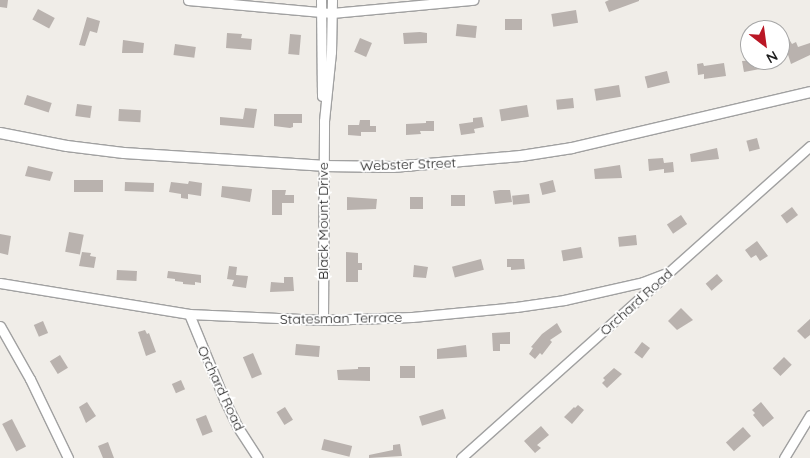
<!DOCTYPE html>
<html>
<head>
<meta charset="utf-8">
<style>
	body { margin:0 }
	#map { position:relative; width:810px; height:458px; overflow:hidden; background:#f0ede8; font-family:Quicksand,sans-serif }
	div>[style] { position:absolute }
	.building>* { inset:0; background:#b9b2ae; transform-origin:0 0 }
	.roads { filter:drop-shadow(1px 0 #a1a1a1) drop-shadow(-1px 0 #a1a1a1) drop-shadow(0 1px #a1a1a1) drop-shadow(0 -1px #a1a1a1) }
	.minor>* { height:9px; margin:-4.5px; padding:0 4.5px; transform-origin:4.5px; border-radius:4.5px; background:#fff }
	.tertiary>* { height:10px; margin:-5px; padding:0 5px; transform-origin:5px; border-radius:5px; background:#fff }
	span { translate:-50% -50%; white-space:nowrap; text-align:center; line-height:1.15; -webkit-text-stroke:4px #fff; paint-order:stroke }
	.street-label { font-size:14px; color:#202020 }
	.north { position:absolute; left:740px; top:20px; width:50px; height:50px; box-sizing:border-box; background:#fff; border:1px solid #a6a6a6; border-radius:50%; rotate:150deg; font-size:14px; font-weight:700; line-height:20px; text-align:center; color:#202020 }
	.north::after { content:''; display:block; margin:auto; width:18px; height:22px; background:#ba1725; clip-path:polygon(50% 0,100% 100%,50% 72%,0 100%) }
</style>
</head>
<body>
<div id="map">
	<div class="building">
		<div style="clip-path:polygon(0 0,8px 0,7px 8px,0 7px)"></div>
		<div style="clip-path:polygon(609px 0,639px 0,639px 1px,609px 12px,605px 2px)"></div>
		<div style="left:38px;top:9px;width:19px;height:12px;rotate:28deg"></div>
		<div style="left:576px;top:10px;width:13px;height:25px;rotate:81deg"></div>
		<div style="clip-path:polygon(87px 17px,100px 21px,97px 33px,90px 31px,85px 46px,79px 45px)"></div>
		<div style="left:522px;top:19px;width:11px;height:17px;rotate:90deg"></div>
		<div style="left:457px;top:24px;width:20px;height:12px;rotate:6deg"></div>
		<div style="clip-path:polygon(783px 29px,792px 44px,796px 42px,798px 47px,810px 43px,810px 55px,791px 64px,780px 30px)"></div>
		<div style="clip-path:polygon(420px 32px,427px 33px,427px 43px,404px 44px,403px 33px)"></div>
		<div style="clip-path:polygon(227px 33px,242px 34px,241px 38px,252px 39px,251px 50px,226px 48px)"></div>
		<div style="left:290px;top:34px;width:11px;height:20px;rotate:5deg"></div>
		<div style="left:360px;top:38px;width:13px;height:15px;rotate:23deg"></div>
		<div style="clip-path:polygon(123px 40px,144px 43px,143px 53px,122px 53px)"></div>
		<div style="left:175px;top:44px;width:21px;height:11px;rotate:8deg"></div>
		<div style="clip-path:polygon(758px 60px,760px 69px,744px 72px,742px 61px)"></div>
		<div style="clip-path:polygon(703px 63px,704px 66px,724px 63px,726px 76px,704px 79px,704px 74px,698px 75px,697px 64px)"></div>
		<div style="left:667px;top:71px;width:12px;height:23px;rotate:76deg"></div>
		<div style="left:619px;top:85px;width:12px;height:25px;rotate:81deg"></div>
		<div style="left:27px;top:95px;width:26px;height:10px;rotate:18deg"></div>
		<div style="left:573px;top:98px;width:10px;height:17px;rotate:84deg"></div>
		<div style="left:77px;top:104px;width:15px;height:12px;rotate:8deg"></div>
		<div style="left:527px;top:105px;width:12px;height:28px;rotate:81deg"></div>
		<div style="clip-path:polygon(245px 108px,257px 109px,254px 128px,220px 125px,220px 117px,243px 119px)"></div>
		<div style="left:119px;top:109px;width:22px;height:12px;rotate:3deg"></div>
		<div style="clip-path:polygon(274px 114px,302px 114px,302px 123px,293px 123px,293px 127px,290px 128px,274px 126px)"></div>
		<div style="clip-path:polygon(482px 117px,484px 127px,474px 129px,475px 133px,461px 135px,459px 124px,473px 122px,473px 118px)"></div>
		<div style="clip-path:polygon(360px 120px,370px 120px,370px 126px,376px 126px,376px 132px,361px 132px,361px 136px,348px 135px,348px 125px,359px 125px)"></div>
		<div style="clip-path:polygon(426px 121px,434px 121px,434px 131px,420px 131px,421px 134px,406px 135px,406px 124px,426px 123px)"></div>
		<div style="left:757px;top:138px;width:11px;height:11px;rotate:75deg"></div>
		<div style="clip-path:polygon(717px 148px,719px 159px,691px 162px,690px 154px)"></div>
		<div style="clip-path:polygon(663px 158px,664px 163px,673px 162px,674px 172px,664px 173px,664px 169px,649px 171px,648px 159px)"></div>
		<div style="clip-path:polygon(620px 165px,622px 178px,595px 179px,594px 169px)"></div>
		<div style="clip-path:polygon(28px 166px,53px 172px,50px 181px,25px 176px)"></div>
		<div style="left:74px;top:180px;width:29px;height:12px"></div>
		<div style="left:553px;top:180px;width:12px;height:14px;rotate:76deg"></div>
		<div style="clip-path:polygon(189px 181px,202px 183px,201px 196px,188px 194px,188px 199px,181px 198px,181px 194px,169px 192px,171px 182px,188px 184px)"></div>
		<div style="left:125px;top:182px;width:29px;height:9px;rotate:2deg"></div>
		<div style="clip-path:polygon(222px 186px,252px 189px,250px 202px,221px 197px)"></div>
		<div style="clip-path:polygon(272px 190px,286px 190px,285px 195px,294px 195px,294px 203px,282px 203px,282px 215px,272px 215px)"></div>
		<div style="clip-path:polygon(500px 190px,510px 190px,512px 202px,495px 204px,493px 191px)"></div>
		<div style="left:529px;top:194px;width:9px;height:17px;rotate:84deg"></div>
		<div style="left:451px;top:195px;width:14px;height:11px"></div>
		<div style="clip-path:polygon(347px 197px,377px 199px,376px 209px,347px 210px)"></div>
		<div style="left:410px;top:197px;width:13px;height:12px"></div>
		<div style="left:792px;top:207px;width:10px;height:14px;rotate:53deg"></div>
		<div style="left:681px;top:215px;width:11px;height:17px;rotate:56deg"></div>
		<div style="left:69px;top:232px;width:15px;height:20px;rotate:11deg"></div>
		<div style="clip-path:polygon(0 234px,11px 236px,8px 255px,0 253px)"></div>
		<div style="left:636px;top:235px;width:10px;height:18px;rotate:84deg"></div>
		<div style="clip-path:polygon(757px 241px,768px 256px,760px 261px,756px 255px,751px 258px,745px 250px)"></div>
		<div style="left:581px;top:247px;width:11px;height:20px;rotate:80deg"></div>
		<div style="clip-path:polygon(82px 252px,91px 253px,90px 256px,96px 257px,94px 268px,79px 266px)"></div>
		<div style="clip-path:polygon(346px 252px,358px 253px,358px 263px,362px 263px,362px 270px,358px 270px,358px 282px,346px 282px)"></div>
		<div style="left:481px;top:259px;width:11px;height:30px;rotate:75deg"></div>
		<div style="clip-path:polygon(507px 259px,524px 259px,525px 269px,511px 270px,511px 267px,507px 267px)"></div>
		<div style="clip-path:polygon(414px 265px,428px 267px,426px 278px,413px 277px)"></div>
		<div style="clip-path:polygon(229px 266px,237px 267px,236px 275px,248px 276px,246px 288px,232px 286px,234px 280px,227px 279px)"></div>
		<div style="left:117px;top:270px;width:20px;height:10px;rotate:3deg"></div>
		<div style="clip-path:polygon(168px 271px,201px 275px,201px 283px,195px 282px,195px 285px,183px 284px,183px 282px,175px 281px,175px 279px,167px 278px)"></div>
		<div style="left:717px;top:274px;width:9px;height:15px;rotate:49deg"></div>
		<div style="clip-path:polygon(284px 277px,293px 277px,294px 291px,270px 292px,271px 282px,284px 283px)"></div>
		<div style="clip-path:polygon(681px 308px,693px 320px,677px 330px,668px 321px)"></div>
		<div style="clip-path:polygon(810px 319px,810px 335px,805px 339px,797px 331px)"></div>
		<div style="left:43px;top:321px;width:13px;height:10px;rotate:67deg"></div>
		<div style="clip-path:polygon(557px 323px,562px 332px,550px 340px,552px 342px,542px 355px,540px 353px,535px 359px,529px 354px,533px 348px,531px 347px,542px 334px)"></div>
		<div style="clip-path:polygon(145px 330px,147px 334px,149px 333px,156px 352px,146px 356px,138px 332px)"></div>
		<div style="clip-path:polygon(510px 332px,510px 344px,500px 344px,500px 351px,493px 351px,492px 333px)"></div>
		<div style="left:642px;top:342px;width:10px;height:13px;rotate:37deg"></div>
		<div style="left:296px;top:344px;width:24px;height:11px;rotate:5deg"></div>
		<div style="clip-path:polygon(466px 345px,467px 357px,437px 359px,437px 349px)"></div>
		<div style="left:253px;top:353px;width:23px;height:11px;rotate:67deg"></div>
		<div style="left:60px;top:355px;width:15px;height:12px;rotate:58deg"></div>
		<div style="left:784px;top:357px;width:11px;height:16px;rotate:45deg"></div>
		<div style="left:400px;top:366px;width:15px;height:12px"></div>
		<div style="clip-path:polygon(358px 367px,370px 367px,370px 381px,338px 380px,337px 370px,358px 369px)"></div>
		<div style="clip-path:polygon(614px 368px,622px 374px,607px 388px,602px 383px,605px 380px,603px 378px)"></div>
		<div style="left:181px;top:380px;width:10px;height:10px;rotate:66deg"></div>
		<div style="clip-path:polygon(87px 402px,96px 416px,86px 423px,79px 407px)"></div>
		<div style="clip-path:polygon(761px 402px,774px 418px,763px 427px,753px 415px,755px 413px,752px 410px)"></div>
		<div style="clip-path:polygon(578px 405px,584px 410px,572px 424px,564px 417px,574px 407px,575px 408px)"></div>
		<div style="left:285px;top:407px;width:15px;height:10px;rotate:58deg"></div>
		<div style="left:443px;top:409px;width:10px;height:25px;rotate:73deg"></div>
		<div style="left:206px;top:415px;width:18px;height:11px;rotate:68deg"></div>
		<div style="left:12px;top:419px;width:31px;height:11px;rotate:63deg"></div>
		<div style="clip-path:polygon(541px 426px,549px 435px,537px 445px,541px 448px,535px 453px,524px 441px)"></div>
		<div style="left:743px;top:427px;width:12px;height:23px;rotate:48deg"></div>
		<div style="left:324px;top:439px;width:29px;height:11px;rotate:14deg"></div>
		<div style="clip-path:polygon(108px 442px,114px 458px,103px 458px,98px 446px)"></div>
		<div style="clip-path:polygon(400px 444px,402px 456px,369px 458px,369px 455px,393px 450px,393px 445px)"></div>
	</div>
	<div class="roads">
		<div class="minor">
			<div style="left:188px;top:0;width:145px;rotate:5.2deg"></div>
			<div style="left:332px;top:13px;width:142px;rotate:-5.3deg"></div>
			<div style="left:321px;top:0;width:96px;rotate:89.4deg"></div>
			<div style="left:0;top:283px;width:192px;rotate:9.3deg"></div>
			<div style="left:189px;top:314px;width:134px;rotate:2.6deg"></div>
			<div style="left:323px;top:320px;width:89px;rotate:-1.9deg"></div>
			<div style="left:412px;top:317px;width:104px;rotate:-5.5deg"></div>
			<div style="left:516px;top:307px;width:49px;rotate:-8.3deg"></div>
			<div style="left:564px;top:300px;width:81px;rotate:-12.8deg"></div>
			<div style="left:643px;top:282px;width:26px;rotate:-21deg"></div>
			<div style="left:189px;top:314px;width:92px;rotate:67.6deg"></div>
			<div style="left:224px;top:399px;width:30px;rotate:64deg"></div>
			<div style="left:237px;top:426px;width:38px;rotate:57deg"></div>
			<div style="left:323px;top:320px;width:199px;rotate:-89.7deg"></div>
			<div style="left:324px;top:121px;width:69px;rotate:-84.2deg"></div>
			<div style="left:331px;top:52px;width:52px;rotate:-88.9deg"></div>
			<div style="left:0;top:326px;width:61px;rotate:60.5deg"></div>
			<div style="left:30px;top:379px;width:88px;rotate:64.3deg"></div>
			<div style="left:461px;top:458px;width:468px;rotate:-41.8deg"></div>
			<div style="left:784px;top:458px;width:50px;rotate:-58.8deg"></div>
		</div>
		<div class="tertiary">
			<div style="left:0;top:133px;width:68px;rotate:11deg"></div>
			<div style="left:67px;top:146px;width:57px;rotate:7deg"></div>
			<div style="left:124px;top:153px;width:199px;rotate:3.7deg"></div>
			<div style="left:323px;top:166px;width:70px;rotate:0.8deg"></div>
			<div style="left:393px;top:167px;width:128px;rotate:-4.9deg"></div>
			<div style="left:521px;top:156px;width:52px;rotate:-8.9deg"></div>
			<div style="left:572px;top:148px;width:244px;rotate:-13.2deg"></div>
		</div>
	</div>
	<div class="street-label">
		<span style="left:408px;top:164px;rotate:-2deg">Webster Street</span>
		<span style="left:323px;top:221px;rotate:-90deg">Black Mount Drive</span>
		<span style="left:636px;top:302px;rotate:-42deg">Orchard Road</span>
		<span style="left:341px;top:318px;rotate:-1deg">Statesman Terrace</span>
		<span style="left:221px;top:388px;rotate:65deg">Orchard Road</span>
	</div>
	<div class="north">N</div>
</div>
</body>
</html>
